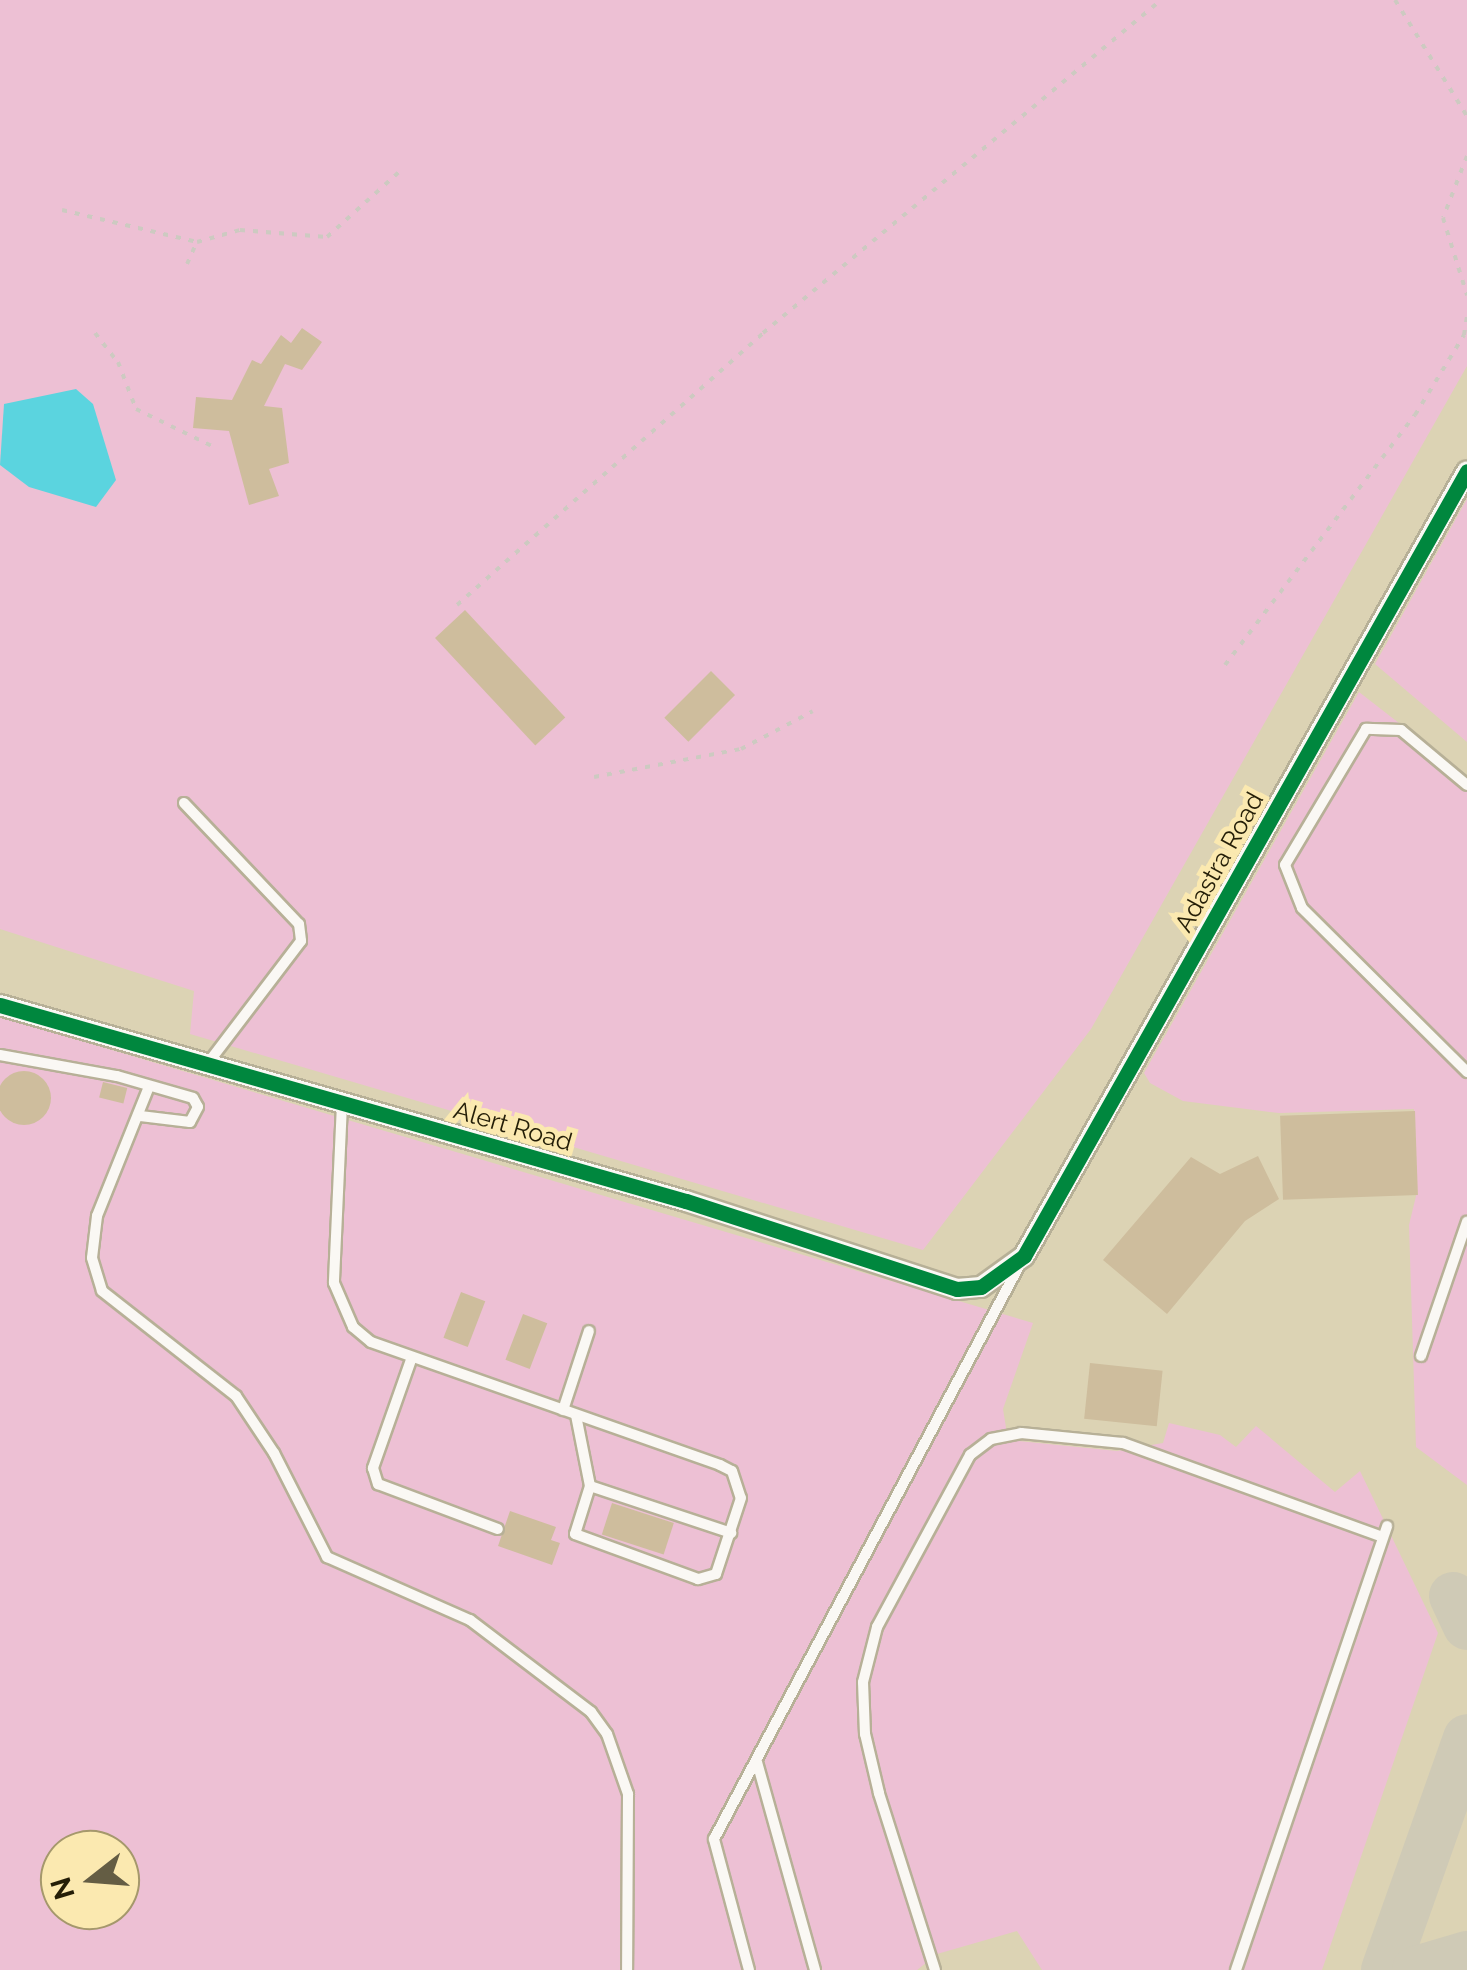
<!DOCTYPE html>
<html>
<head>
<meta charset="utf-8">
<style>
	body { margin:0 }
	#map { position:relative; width:1467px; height:1970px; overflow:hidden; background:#dcd3b4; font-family:Raleway,sans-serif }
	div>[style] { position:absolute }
	.green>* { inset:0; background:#edc0d4 }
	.water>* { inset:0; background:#5bd4df }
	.taxiway>* { height:48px; margin:-24px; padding:0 24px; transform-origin:24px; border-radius:24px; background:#cfcab6 }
	.building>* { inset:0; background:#cebd9d; transform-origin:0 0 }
	.round { border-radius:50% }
	.path>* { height:4px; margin-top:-2px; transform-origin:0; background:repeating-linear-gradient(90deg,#cdcac1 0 5px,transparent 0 13px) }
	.roads { filter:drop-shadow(2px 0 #b7b097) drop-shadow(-2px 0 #b7b097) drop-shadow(0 2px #b7b097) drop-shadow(0 -2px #b7b097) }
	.lane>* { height:10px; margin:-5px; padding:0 5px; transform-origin:5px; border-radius:5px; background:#faf8f4 }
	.street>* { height:20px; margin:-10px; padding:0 10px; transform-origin:10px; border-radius:10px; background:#faf8f4 }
	.cycleway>* { height:15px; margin:-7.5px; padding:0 7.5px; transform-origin:7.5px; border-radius:7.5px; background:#00873e }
	span { translate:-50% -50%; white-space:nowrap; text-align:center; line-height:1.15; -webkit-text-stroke:10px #fbe9b0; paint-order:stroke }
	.street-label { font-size:25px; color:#241e07 }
	.north { position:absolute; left:40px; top:1830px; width:100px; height:100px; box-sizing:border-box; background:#fbe9b0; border:2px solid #a5986c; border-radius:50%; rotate:253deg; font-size:28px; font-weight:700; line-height:40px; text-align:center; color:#241e07 }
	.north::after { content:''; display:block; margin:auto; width:35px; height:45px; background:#645d44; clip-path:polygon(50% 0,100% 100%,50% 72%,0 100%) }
</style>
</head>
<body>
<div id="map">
	<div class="green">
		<div style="clip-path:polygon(0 0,1467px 0,1467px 366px,1091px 1029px,923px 1250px,190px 1034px,194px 991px,0 929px)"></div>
		<div style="clip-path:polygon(1467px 499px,1467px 742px,1375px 664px)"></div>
		<div style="clip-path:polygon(1359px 692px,1467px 776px,1467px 1485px,1416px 1447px,1409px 1225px,1416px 1196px,1414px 1109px,1279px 1113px,1183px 1101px,1150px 1083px,1144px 1073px)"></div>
		<div style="clip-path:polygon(evenodd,0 1017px,1033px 1323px,1003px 1409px,1008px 1440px,1117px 1451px,1163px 1443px,1169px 1423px,1220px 1435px,1236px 1447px,1256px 1426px,1335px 1492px,1360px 1471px,1438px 1633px,1322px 1970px,1042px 1970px,1017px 1931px,937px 1954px,917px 1970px,0 1970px,0 1017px,60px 1850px,120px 1850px,120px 1910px,60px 1910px,60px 1850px)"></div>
	</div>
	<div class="water">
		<div style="clip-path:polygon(76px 389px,93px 404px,116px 480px,96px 507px,29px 487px,0 465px,4px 404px)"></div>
	</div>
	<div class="taxiway">
		<div style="left:1453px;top:1596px;width:33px;rotate:65deg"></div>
		<div style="left:1385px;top:1970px;width:246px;rotate:-70.5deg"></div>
		<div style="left:1416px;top:1970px;width:53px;rotate:-16.4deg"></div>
	</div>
	<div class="building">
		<div style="clip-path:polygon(302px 328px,322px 342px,302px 370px,285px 364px,264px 406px,282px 408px,289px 463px,269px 469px,279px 496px,249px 505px,229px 431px,193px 428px,196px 397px,232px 400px,252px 360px,261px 364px,281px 335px,291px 343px)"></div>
		<div style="left:465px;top:610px;width:147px;height:41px;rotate:47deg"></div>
		<div style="left:711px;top:671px;width:34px;height:66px;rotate:45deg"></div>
		<div class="round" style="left:-3px;top:1071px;width:54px;height:54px"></div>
		<div style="left:103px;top:1082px;width:25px;height:16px;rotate:14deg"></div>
		<div style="left:1415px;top:1111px;width:84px;height:135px;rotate:88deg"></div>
		<div style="clip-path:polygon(1258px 1156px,1279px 1199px,1245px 1221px,1167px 1314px,1103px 1260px,1191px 1157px,1220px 1174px)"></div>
		<div style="left:461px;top:1292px;width:26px;height:49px;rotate:21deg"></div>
		<div style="left:523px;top:1314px;width:26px;height:49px;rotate:21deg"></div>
		<div style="left:1090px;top:1363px;width:73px;height:56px;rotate:6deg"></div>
		<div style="left:612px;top:1503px;width:65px;height:33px;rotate:18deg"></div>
		<div style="clip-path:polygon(510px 1511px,556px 1527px,551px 1540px,560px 1543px,552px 1565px,498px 1546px)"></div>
	</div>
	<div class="path">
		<div style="left:1395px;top:0;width:137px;rotate:58.2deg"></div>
		<div style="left:1467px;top:156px;width:66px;rotate:111.2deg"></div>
		<div style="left:1443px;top:218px;width:81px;rotate:72.7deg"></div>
		<div style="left:62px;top:210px;width:139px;rotate:13.3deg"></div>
		<div style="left:187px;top:264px;width:24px;rotate:-66deg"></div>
		<div style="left:197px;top:242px;width:45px;rotate:-15.6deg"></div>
		<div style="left:240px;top:230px;width:87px;rotate:4.6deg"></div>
		<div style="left:327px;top:237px;width:97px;rotate:-42.1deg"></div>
		<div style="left:95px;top:333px;width:37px;rotate:52deg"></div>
		<div style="left:118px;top:362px;width:50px;rotate:69deg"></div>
		<div style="left:136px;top:409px;width:89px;rotate:26deg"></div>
		<div style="left:457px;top:605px;width:409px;rotate:-41.6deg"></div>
		<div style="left:763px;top:333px;width:519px;rotate:-39.92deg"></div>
		<div style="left:1225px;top:665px;width:314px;rotate:-52.8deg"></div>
		<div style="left:1415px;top:415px;width:94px;rotate:-58.5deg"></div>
		<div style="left:1464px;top:335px;width:19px;rotate:-81deg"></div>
		<div style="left:594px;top:777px;width:150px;rotate:-10.8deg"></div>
		<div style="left:741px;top:749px;width:81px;rotate:-27.8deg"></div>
	</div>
	<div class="roads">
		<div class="lane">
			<div style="left:1467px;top:785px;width:86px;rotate:-140.2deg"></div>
			<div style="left:1401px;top:730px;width:35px;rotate:-178deg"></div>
			<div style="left:1366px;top:729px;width:158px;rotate:120.8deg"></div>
			<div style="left:1285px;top:865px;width:46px;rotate:68.4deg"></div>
			<div style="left:1302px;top:908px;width:233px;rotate:44.8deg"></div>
			<div style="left:184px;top:803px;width:167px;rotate:46.5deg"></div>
			<div style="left:299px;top:924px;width:17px;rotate:83deg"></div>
			<div style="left:301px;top:941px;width:153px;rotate:127.3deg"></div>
			<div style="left:0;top:1055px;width:119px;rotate:10.2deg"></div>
			<div style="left:117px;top:1076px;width:79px;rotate:16.1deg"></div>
			<div style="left:193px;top:1098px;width:10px;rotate:61deg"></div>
			<div style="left:198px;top:1107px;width:17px;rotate:118deg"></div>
			<div style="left:190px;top:1122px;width:50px;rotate:-173.2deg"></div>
			<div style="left:148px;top:1089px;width:137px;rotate:111.9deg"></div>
			<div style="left:97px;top:1216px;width:42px;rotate:96.8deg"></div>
			<div style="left:92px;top:1258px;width:34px;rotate:73deg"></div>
			<div style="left:102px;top:1291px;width:170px;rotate:38.1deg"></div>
			<div style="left:236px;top:1396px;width:69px;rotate:56.3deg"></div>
			<div style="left:274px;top:1453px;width:117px;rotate:63deg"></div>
			<div style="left:327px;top:1557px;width:156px;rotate:23.8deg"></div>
			<div style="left:470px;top:1620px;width:152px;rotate:37.2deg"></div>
			<div style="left:591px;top:1712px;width:27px;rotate:54deg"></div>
			<div style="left:607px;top:1734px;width:64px;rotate:70.7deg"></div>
			<div style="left:628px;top:1794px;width:176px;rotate:90.3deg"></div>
			<div style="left:342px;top:1104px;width:179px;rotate:92.6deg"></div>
			<div style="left:334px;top:1283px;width:48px;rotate:66.6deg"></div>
			<div style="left:353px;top:1327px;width:23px;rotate:40deg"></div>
			<div style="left:371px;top:1342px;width:370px;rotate:19.4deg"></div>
			<div style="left:720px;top:1465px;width:13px;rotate:27deg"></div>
			<div style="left:732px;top:1471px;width:28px;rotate:72deg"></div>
			<div style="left:741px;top:1498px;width:80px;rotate:108.2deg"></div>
			<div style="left:716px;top:1574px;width:19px;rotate:164deg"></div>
			<div style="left:698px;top:1579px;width:131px;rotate:-159.9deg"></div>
			<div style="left:575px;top:1534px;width:50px;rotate:-72.6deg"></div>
			<div style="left:590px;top:1486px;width:72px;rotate:-101.2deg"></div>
			<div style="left:1421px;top:1356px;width:142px;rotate:-71.1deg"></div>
			<div style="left:412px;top:1357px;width:118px;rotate:109.4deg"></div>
			<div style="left:373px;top:1468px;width:17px;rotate:73deg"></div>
			<div style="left:378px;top:1484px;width:128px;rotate:20.6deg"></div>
			<div style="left:563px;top:1410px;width:83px;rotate:-71.8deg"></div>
			<div style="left:590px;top:1486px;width:149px;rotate:18.4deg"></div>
			<div style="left:757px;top:1762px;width:216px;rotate:74.4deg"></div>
			<div style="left:749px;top:1970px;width:136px;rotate:-105deg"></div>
			<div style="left:714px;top:1839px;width:649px;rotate:-61.97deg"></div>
			<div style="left:935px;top:1970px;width:186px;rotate:-107.6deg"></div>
			<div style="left:879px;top:1793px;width:61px;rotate:-103.3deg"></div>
			<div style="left:865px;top:1734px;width:52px;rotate:-92.2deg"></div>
			<div style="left:863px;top:1682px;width:57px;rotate:-75.7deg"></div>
			<div style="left:877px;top:1627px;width:196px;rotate:-61.6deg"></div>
			<div style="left:970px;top:1455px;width:26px;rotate:-37deg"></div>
			<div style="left:991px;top:1439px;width:31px;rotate:-11deg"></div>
			<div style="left:1021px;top:1433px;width:102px;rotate:5.6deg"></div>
			<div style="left:1123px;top:1443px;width:276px;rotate:19.9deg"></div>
			<div style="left:1236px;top:1970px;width:469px;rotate:-71.2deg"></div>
		</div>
		<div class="street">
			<div style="left:0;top:1005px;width:713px;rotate:15.95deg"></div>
			<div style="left:686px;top:1201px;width:285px;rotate:18deg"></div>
			<div style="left:957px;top:1289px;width:24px;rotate:-5deg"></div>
			<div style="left:981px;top:1287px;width:53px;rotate:-35.8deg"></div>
			<div style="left:1024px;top:1256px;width:901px;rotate:-60.56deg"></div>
		</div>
	</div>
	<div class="cycleway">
		<div style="left:0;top:1005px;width:713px;rotate:15.95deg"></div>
		<div style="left:686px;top:1201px;width:285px;rotate:18deg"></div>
		<div style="left:957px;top:1289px;width:24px;rotate:-5deg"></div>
		<div style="left:981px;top:1287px;width:53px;rotate:-35.8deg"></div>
		<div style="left:1024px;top:1256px;width:901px;rotate:-60.56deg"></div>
	</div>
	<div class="street-label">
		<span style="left:1219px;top:862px;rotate:-61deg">Adastra Road</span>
		<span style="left:513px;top:1126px;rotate:16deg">Alert Road</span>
	</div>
	<div class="north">N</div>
</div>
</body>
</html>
